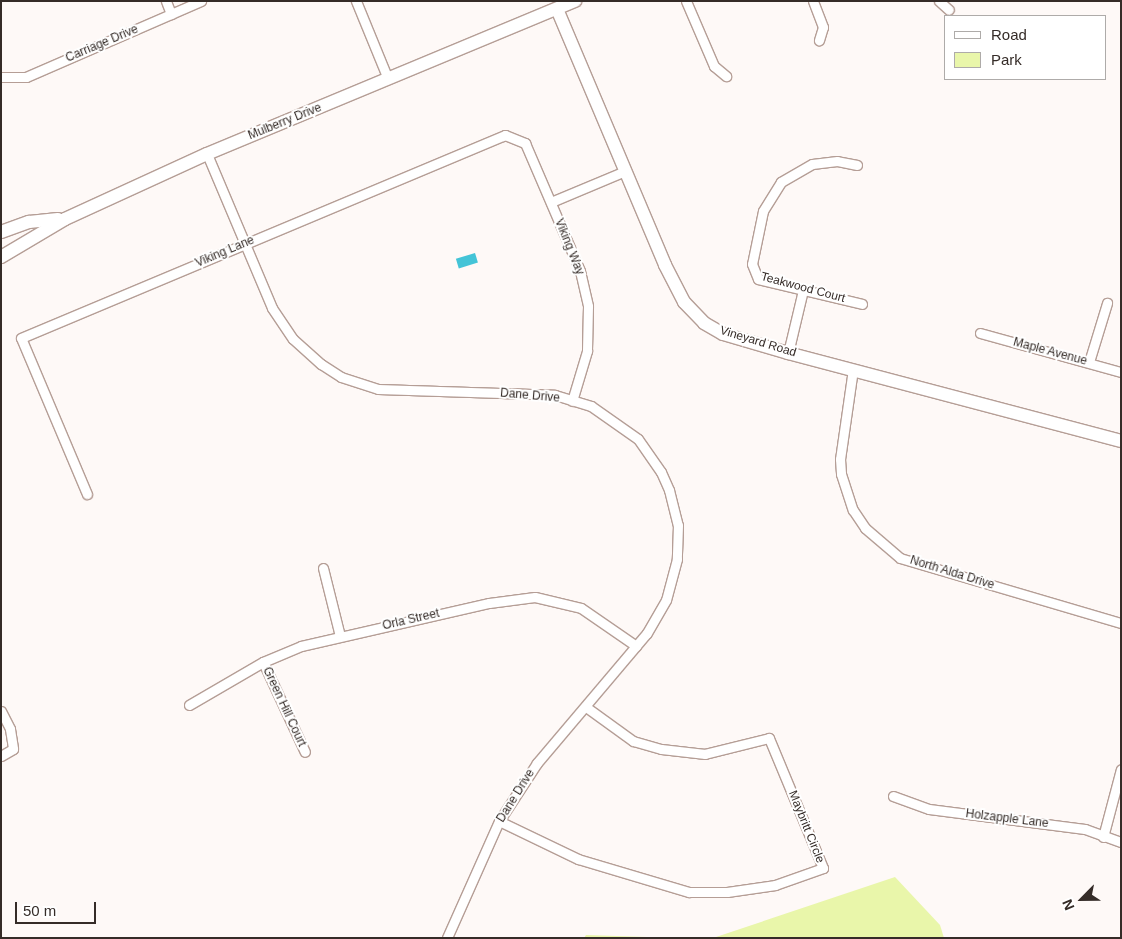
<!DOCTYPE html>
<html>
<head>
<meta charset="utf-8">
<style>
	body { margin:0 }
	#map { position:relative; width:1122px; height:939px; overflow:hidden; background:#fef9f7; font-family:Helvetica,sans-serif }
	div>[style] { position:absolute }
	.green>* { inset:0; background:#e9f6aa }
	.water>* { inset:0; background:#44c4d7; transform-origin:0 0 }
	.roads { filter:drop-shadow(1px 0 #b59e96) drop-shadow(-1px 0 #b59e96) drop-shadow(0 1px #b59e96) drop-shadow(0 -1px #b59e96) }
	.street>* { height:9px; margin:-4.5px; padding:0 4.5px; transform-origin:4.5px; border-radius:4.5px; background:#fff }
	.secondary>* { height:12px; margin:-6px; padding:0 6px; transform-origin:6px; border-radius:6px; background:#fff }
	span { translate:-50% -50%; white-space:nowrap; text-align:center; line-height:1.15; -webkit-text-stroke:4px #fff; paint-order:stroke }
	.street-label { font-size:12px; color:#352c28 }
	.frame { position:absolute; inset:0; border:2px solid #352c28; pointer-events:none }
	.legend { position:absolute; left:944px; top:15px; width:162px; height:65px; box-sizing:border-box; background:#fff; border:1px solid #aeaba9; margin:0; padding:6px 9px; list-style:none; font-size:15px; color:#352c28 }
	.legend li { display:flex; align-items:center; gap:10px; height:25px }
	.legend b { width:25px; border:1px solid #aeaba9 }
	.north { position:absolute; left:1057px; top:874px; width:50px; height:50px; -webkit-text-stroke:4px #fff; paint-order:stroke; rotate:247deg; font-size:14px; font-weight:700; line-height:20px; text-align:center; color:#352c28 }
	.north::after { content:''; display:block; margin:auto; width:18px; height:22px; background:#352c28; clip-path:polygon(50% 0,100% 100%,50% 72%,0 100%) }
	.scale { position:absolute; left:15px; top:902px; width:81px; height:22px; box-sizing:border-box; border:2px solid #352c28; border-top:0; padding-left:6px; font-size:15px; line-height:18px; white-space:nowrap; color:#352c28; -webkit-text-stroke:4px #fff; paint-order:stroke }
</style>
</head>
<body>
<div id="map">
	<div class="green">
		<div style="clip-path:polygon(895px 877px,940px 925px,944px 938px,713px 938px)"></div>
		<div style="clip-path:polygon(586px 935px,678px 938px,584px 938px)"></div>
	</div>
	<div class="water">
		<div style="left:475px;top:253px;width:10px;height:20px;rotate:73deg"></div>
	</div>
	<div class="roads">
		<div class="street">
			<div style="left:166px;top:1px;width:14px;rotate:69deg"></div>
			<div style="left:356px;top:1px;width:84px;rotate:67.7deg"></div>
			<div style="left:686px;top:1px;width:71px;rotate:66.7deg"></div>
			<div style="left:714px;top:66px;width:16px;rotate:40deg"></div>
			<div style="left:813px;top:1px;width:28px;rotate:69deg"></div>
			<div style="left:823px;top:27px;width:14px;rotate:107deg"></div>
			<div style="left:939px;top:1px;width:13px;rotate:42deg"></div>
			<div style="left:1px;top:77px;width:25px"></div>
			<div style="left:26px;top:77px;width:191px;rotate:-23.5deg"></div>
			<div style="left:207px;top:154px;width:167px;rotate:67.1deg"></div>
			<div style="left:272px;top:308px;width:37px;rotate:56deg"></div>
			<div style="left:293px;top:339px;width:38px;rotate:42deg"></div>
			<div style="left:321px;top:364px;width:24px;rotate:33deg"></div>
			<div style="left:341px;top:377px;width:39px;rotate:18deg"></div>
			<div style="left:378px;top:389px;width:177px;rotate:1.9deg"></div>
			<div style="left:555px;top:395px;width:38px;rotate:17deg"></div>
			<div style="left:591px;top:406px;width:57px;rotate:35.1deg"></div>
			<div style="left:638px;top:439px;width:40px;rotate:55.1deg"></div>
			<div style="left:661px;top:472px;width:20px;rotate:66deg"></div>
			<div style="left:669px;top:490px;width:36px;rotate:76deg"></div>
			<div style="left:678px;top:525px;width:34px;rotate:92deg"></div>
			<div style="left:677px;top:559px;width:42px;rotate:105deg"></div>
			<div style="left:666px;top:600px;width:39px;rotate:120deg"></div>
			<div style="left:646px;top:634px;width:169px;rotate:130.2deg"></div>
			<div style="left:537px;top:763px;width:69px;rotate:123.2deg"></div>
			<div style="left:499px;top:821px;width:128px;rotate:114deg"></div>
			<div style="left:857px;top:165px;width:20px;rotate:-169deg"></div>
			<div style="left:837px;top:161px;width:25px;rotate:173deg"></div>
			<div style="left:812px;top:164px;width:36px;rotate:150deg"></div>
			<div style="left:781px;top:182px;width:34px;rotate:122deg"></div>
			<div style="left:763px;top:211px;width:54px;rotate:101.7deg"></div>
			<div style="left:752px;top:264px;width:16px;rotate:68deg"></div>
			<div style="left:758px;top:279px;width:107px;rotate:13.5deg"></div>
			<div style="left:551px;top:202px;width:80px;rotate:-22.7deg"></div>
			<div style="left:980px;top:333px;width:146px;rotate:15.5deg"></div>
			<div style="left:788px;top:353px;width:65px;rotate:-76.6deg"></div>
			<div style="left:1089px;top:362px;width:62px;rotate:-73deg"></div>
			<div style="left:853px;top:369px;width:91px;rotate:98.2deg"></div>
			<div style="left:840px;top:459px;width:15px;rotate:86deg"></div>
			<div style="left:841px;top:474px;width:38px;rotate:72deg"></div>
			<div style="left:853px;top:510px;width:22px;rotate:56deg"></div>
			<div style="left:865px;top:528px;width:46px;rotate:40.6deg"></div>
			<div style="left:900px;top:558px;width:230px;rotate:16.4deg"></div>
			<div style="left:87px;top:494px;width:169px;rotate:-112.9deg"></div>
			<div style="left:21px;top:338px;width:525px;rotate:-22.75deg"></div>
			<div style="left:505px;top:135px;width:22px;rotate:22deg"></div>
			<div style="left:525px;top:143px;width:139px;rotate:66.7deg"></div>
			<div style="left:580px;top:271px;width:36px;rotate:77deg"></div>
			<div style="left:588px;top:306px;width:45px;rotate:91.3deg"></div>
			<div style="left:587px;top:351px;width:52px;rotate:106.7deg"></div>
			<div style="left:323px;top:568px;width:70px;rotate:76deg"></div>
			<div style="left:263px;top:662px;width:99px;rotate:65deg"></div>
			<div style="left:189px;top:705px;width:86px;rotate:-30.2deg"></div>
			<div style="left:263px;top:662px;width:41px;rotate:-22.8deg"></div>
			<div style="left:301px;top:646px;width:193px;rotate:-12.9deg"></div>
			<div style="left:489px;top:603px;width:46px;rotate:-7.4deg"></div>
			<div style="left:535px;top:597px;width:47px;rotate:13.4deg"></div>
			<div style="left:581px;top:608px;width:67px;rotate:34.6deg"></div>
			<div style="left:1px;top:711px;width:20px;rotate:63deg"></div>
			<div style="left:10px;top:729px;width:20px;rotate:81deg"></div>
			<div style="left:13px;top:749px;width:14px;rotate:150deg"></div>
			<div style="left:893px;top:796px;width:38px;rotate:20deg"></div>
			<div style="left:929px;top:809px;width:157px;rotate:7.3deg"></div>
			<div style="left:1085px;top:829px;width:38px;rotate:20deg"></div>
			<div style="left:499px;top:821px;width:88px;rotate:25.7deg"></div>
			<div style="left:578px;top:859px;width:116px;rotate:16.6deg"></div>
			<div style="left:689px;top:892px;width:38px"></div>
			<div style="left:727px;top:892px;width:49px;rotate:-8.3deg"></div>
			<div style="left:775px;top:885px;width:51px;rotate:-19.5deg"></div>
			<div style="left:823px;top:868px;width:141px;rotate:-112.6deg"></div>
			<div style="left:769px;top:738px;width:66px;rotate:166deg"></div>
			<div style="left:705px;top:754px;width:44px;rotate:-173.5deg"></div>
			<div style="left:661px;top:749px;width:29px;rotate:-164deg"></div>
			<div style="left:633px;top:741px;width:58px;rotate:-144.1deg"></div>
			<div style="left:1103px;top:837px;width:70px;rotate:-75.2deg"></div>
		</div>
		<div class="secondary">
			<div style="left:557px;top:9px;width:278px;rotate:67.1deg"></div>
			<div style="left:665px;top:265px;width:42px;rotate:62.8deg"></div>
			<div style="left:684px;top:302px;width:29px;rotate:46deg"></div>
			<div style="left:704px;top:323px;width:22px;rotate:30deg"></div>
			<div style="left:723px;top:334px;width:68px;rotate:16.3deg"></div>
			<div style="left:788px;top:353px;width:344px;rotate:14.8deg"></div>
			<div style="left:1px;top:232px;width:30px;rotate:-20deg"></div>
			<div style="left:29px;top:222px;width:29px;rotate:-6deg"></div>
			<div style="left:1px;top:257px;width:74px;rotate:-30.7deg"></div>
			<div style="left:65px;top:219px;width:156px;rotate:-24.6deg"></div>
			<div style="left:207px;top:154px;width:399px;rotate:-22.6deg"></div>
		</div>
	</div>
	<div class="street-label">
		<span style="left:102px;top:44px;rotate:-23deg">Carriage Drive</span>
		<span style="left:285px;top:122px;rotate:-22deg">Mulberry Drive</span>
		<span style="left:569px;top:247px;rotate:68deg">Viking Way</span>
		<span style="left:225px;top:252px;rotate:-23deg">Viking Lane</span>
		<span style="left:803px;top:288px;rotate:15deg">Teakwood Court</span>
		<span style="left:758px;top:342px;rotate:17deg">Vineyard Road</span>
		<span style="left:1050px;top:352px;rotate:15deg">Maple Avenue</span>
		<span style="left:530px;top:396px;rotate:5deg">Dane Drive</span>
		<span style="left:952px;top:573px;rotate:17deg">North Alda Drive</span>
		<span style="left:411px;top:620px;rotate:-13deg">Orla Street</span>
		<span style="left:284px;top:707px;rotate:65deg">Green Hill Court</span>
		<span style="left:516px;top:796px;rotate:-58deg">Dane Drive</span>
		<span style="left:1007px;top:819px;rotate:7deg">Holzapple Lane</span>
		<span style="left:806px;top:827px;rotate:68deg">Maybritt Circle</span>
	</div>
	<div class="frame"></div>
	<ul class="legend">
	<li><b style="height:6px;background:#fff"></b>Road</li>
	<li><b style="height:14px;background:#e9f6aa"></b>Park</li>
	</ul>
	<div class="north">N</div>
	<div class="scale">50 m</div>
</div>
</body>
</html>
